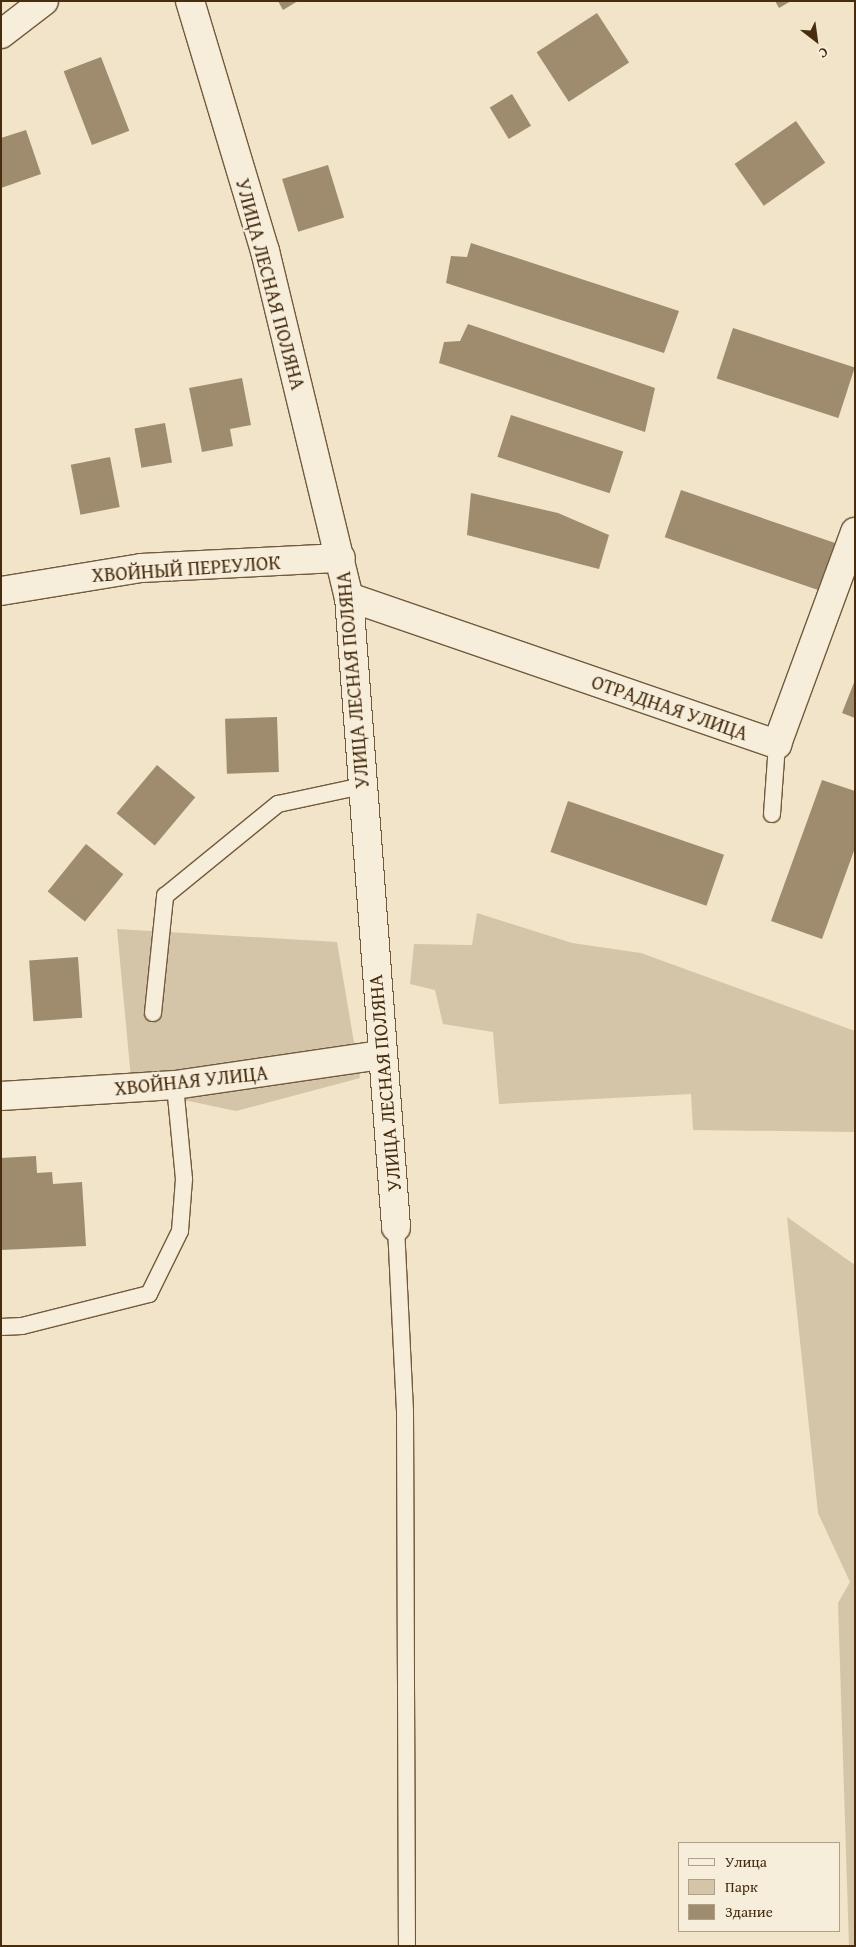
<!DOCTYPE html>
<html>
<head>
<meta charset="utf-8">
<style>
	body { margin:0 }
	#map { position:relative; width:856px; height:1947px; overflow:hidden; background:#f1e4c8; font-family:"Gentium Book Plus",serif }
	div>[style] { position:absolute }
	.green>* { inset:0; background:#d4c5a8 }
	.building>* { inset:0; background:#9f8c6e; transform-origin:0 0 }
	.roads { filter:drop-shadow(1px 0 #725a3c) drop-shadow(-1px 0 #725a3c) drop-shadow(0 1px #725a3c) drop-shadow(0 -1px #725a3c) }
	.lane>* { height:16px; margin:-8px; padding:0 8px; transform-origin:8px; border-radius:8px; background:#f6eddb }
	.street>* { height:28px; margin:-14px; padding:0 14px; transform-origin:14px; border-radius:14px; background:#f6eddb }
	span { translate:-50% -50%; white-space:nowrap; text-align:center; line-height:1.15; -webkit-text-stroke:4px #f6eddb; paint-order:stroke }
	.street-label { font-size:20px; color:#472c0d }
	.frame { position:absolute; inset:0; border:2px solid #472c0d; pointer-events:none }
	.legend { position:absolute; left:678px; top:1842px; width:162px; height:90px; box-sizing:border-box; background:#f6eddb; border:1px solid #b0a089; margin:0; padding:6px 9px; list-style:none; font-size:15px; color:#472c0d }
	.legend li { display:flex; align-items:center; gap:10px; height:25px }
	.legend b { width:25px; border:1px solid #b0a089 }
	.north { position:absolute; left:791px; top:15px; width:50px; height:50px; -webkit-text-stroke:4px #f6eddb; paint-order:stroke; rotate:150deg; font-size:14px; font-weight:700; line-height:20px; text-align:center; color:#472c0d }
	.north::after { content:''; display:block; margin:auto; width:18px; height:22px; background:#472c0d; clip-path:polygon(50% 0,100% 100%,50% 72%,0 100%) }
</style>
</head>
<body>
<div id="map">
	<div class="green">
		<div style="clip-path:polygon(477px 913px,572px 943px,641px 953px,855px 1031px,855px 1132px,693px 1130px,691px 1094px,499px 1104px,493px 1032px,443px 1024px,435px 990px,410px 984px,414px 944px,472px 945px)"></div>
		<div style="clip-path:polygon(117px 929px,337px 942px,360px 1078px,236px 1111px,132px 1089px)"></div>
		<div style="clip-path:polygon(787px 1217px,855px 1265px,855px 1946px,849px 1946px,838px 1603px,850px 1582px,818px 1513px)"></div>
	</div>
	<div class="building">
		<div style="clip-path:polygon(278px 1px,298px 1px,283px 10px)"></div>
		<div style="clip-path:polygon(775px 1px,791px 1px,779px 8px)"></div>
		<div style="left:597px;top:13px;width:59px;height:72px;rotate:57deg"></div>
		<div style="left:101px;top:57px;width:79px;height:40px;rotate:69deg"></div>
		<div style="left:512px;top:94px;width:37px;height:26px;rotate:59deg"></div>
		<div style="left:796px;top:121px;width:51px;height:75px;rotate:55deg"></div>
		<div style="clip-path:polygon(26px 130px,41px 174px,1px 188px,1px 138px)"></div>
		<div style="left:328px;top:165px;width:55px;height:48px;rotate:73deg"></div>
		<div style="clip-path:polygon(471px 243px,679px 311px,664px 353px,446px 283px,451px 256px,467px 257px)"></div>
		<div style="clip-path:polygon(468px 324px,655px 388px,645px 432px,439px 363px,444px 342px,460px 341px)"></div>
		<div style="left:733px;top:328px;width:128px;height:53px;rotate:18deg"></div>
		<div style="clip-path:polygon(242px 378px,251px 425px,230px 429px,233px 446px,202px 452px,189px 388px)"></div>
		<div style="left:511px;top:415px;width:118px;height:44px;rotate:18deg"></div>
		<div style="left:165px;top:423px;width:40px;height:31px;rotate:80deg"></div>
		<div style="left:110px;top:457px;width:51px;height:40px;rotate:79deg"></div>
		<div style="left:681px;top:490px;width:163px;height:50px;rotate:19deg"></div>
		<div style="clip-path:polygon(471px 493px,558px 513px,609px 535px,599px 569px,467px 535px)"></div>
		<div style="clip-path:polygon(855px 680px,855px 718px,842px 713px)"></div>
		<div style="left:277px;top:717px;width:55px;height:52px;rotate:88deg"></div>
		<div style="left:157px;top:765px;width:50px;height:63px;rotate:40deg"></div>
		<div style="clip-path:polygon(822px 780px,855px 791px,855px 848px,822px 939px,771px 921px)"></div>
		<div style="left:568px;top:801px;width:165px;height:54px;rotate:19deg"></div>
		<div style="left:86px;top:844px;width:48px;height:61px;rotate:39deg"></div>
		<div style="left:78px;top:957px;width:61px;height:49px;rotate:86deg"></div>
		<div style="clip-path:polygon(36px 1156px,37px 1173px,52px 1172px,53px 1184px,82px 1182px,86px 1246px,1px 1250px,1px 1158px)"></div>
	</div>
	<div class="roads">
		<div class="lane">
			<div style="left:772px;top:814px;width:70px;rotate:-85.9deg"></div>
			<div style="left:153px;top:1013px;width:118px;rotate:-84.1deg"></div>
			<div style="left:165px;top:896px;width:146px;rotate:-39.2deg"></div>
			<div style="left:278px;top:804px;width:86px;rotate:-12.1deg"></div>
			<div style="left:396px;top:1227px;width:184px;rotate:87.2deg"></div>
			<div style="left:405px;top:1411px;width:535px;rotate:89.79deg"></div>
			<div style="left:1px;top:1327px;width:21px;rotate:-3deg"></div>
			<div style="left:22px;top:1326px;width:131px;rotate:-14.1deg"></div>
			<div style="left:149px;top:1294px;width:70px;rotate:-63.8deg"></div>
			<div style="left:180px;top:1231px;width:52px;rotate:-85.6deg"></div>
			<div style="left:184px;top:1179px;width:94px;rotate:-95.5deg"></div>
		</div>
		<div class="street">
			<div style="left:190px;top:1px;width:261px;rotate:73.3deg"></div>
			<div style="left:265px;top:251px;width:356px;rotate:76.4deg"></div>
			<div style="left:349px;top:597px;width:632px;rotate:85.73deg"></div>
			<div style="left:1px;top:34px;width:54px;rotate:-37.5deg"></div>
			<div style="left:1px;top:591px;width:142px;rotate:-9.3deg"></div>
			<div style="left:141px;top:568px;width:200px;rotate:-2.9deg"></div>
			<div style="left:349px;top:597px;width:453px;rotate:19deg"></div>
			<div style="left:777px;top:744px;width:226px;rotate:-69.8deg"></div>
			<div style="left:1px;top:1096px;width:174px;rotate:-3.6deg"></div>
			<div style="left:175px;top:1085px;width:207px;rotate:-8.3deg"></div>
		</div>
	</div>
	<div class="street-label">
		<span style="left:271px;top:284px;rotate:75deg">УЛИЦА ЛЕСНАЯ ПОЛЯНА</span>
		<span style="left:186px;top:568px;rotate:-4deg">ХВОЙНЫЙ ПЕРЕУЛОК</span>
		<span style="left:352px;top:680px;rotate:-95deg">УЛИЦА ЛЕСНАЯ ПОЛЯНА</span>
		<span style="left:670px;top:707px;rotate:19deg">ОТРАДНАЯ УЛИЦА</span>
		<span style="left:191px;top:1080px;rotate:-6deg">ХВОЙНАЯ УЛИЦА</span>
		<span style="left:384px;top:1083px;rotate:-95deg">УЛИЦА ЛЕСНАЯ ПОЛЯНА</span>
	</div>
	<div class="frame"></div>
	<ul class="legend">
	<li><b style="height:6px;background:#f6eddb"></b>Улица</li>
	<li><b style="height:14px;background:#d4c5a8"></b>Парк</li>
	<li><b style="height:14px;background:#9f8c6e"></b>Здание</li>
	</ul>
	<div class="north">С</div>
</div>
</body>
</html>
